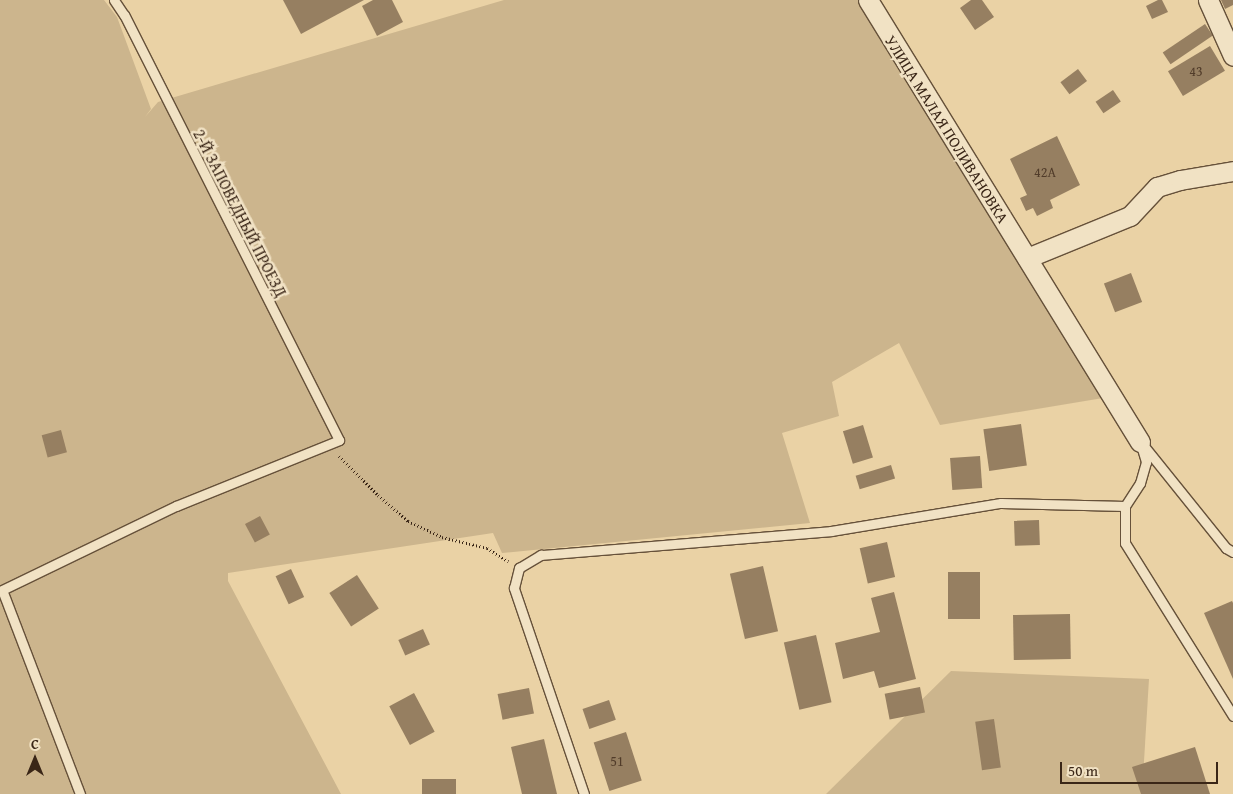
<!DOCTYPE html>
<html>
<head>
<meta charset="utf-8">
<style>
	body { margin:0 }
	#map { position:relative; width:1233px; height:794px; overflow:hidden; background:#ead2a5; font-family:"Gentium Book Plus",serif }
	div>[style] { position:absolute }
	.green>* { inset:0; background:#ccb58d }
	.building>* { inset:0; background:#967f61; transform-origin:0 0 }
	.path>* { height:3px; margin-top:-1.5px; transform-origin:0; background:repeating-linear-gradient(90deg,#3a2617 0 1px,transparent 0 3.5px) }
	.roads { filter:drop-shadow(1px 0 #66513a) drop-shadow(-1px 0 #66513a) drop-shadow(0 1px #66513a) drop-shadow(0 -1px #66513a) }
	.lane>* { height:9px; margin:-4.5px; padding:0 4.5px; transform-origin:4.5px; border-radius:4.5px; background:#f1e2c4 }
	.street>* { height:19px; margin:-9.5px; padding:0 9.5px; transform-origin:9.5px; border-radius:9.5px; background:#f1e2c4 }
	span { translate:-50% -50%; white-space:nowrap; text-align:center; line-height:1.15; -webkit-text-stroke:5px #f1e2c4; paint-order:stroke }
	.number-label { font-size:14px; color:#513c2a }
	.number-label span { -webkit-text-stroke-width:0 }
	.street-label { font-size:16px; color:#3a2617 }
	.north { position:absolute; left:10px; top:734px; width:50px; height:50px; -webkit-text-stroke:4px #f1e2c4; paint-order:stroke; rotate:0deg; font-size:14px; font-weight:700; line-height:20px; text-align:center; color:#3a2617 }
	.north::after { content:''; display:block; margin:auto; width:18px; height:22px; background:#3a2617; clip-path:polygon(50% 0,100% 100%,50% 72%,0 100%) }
	.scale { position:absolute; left:1060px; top:762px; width:158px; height:22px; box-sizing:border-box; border:2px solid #3a2617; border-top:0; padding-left:6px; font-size:15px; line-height:18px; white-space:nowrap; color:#3a2617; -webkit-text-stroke:4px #f1e2c4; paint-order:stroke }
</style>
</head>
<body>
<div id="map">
	<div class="green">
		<div style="clip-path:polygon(0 0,104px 0,117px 17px,151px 109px,145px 117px,158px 102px,504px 0,858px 0,1103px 398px,940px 425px,899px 343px,832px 382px,839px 416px,782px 433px,810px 523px,502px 553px,493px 533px,228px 573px,228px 581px,341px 794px,0 794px)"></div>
		<div style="clip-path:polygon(951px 671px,1149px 679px,1142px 794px,826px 794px)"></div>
	</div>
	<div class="building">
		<div style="clip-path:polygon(283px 0,364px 0,301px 34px)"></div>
		<div style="clip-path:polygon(373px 0,392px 0,403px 22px,377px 36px,362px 6px)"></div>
		<div style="clip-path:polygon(971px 0,982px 0,994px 17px,975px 30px,960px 8px)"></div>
		<div style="clip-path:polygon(1158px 0,1162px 0,1168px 12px,1152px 19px,1146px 6px)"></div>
		<div style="clip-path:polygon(1221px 0,1233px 0,1233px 5px,1225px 9px)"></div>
		<div style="left:1205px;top:24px;width:14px;height:51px;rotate:56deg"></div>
		<div style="left:1210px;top:46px;width:29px;height:49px;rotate:59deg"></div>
		<div style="left:1078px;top:69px;width:15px;height:22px;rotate:53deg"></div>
		<div style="left:1113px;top:90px;width:14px;height:21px;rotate:56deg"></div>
		<div style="clip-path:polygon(1057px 136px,1080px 185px,1050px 200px,1053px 208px,1037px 216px,1033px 208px,1026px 211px,1020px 198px,1027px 195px,1010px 159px)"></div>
		<div style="left:1131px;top:273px;width:31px;height:29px;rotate:69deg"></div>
		<div style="left:1021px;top:424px;width:42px;height:38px;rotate:82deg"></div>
		<div style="left:863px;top:425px;width:34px;height:21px;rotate:73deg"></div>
		<div style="left:61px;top:430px;width:23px;height:20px;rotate:75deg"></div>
		<div style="left:980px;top:456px;width:32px;height:30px;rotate:86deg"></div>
		<div style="left:891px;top:465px;width:14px;height:37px;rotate:73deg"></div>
		<div style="left:260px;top:516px;width:21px;height:17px;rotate:62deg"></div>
		<div style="left:1039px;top:520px;width:25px;height:25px;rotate:88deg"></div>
		<div style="left:887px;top:542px;width:36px;height:28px;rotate:77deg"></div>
		<div style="left:763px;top:566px;width:67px;height:34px;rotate:77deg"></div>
		<div style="left:291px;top:569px;width:31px;height:17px;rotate:65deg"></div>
		<div style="left:948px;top:572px;width:32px;height:47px"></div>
		<div style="left:357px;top:575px;width:40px;height:33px;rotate:57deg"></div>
		<div style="clip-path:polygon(894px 592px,916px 679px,879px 688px,874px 671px,843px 679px,835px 643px,880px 632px,871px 598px)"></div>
		<div style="clip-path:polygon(1232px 601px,1233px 603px,1233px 679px,1204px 613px)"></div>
		<div style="left:1070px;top:614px;width:45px;height:57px;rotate:89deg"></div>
		<div style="left:423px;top:629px;width:17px;height:27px;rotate:66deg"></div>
		<div style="left:816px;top:635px;width:69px;height:33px;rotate:77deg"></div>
		<div style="left:920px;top:687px;width:26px;height:36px;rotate:79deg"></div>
		<div style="left:529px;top:688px;width:26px;height:32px;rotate:79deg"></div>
		<div style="left:414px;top:693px;width:44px;height:28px;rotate:62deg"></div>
		<div style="left:609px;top:700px;width:21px;height:28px;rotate:71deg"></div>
		<div style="left:994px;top:719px;width:49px;height:19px;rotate:82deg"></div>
		<div style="left:626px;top:732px;width:51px;height:34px;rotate:72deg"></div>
		<div style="clip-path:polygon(544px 739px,557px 794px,522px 794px,511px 747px)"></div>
		<div style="clip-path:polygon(1195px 747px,1210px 794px,1141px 794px,1132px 767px)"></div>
		<div style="left:422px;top:779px;width:34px;height:15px"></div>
	</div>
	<div class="path">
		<div style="left:339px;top:456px;width:55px;rotate:45deg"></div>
		<div style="left:378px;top:495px;width:40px;rotate:41deg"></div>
		<div style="left:408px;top:521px;width:38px;rotate:25deg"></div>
		<div style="left:442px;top:537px;width:46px;rotate:13.7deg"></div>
		<div style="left:487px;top:548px;width:25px;rotate:32deg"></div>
	</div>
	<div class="roads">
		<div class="lane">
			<div style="left:1140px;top:442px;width:21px;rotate:73deg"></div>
			<div style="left:1146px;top:462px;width:22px;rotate:106deg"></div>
			<div style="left:1140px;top:483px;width:27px;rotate:123deg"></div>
			<div style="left:1125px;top:506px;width:37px;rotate:90deg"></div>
			<div style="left:1125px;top:543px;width:204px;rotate:58deg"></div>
			<div style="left:1144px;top:446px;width:131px;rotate:51.2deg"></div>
			<div style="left:1226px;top:548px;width:8px;rotate:30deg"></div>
			<div style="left:80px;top:794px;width:218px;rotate:-110.9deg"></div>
			<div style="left:2px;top:590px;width:193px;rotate:-25.8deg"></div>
			<div style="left:176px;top:506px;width:176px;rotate:-22deg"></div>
			<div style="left:339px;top:440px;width:476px;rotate:-116.8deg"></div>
			<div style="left:124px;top:15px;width:18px;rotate:-124deg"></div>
			<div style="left:584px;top:794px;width:218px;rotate:-108.8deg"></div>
			<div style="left:514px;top:588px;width:21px;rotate:-76deg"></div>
			<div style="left:519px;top:568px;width:26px;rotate:-31deg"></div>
			<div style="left:541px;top:555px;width:291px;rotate:-4.7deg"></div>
			<div style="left:831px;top:531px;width:172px;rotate:-9.4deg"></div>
			<div style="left:1001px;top:503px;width:124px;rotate:1.4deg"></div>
		</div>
		<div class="street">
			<div style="left:868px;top:0;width:519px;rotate:58.39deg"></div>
			<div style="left:1208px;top:0;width:61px;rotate:65.9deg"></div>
			<div style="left:1027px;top:258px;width:111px;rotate:-22.2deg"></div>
			<div style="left:1130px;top:216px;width:40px;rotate:-47deg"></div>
			<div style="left:1157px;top:187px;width:24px;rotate:-17deg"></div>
			<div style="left:1180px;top:180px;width:54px;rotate:-9.6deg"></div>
		</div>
	</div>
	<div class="number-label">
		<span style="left:1196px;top:71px">43</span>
		<span style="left:1045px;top:172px">42А</span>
		<span style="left:617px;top:761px">51</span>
	</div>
	<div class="street-label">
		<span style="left:947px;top:129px;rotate:58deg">УЛИЦА МАЛАЯ ПОЛИВАНОВКА</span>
		<span style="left:240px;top:213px;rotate:63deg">2-Й ЗАПОВЕДНЫЙ ПРОЕЗД</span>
	</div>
	<div class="north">С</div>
	<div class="scale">50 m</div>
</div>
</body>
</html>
